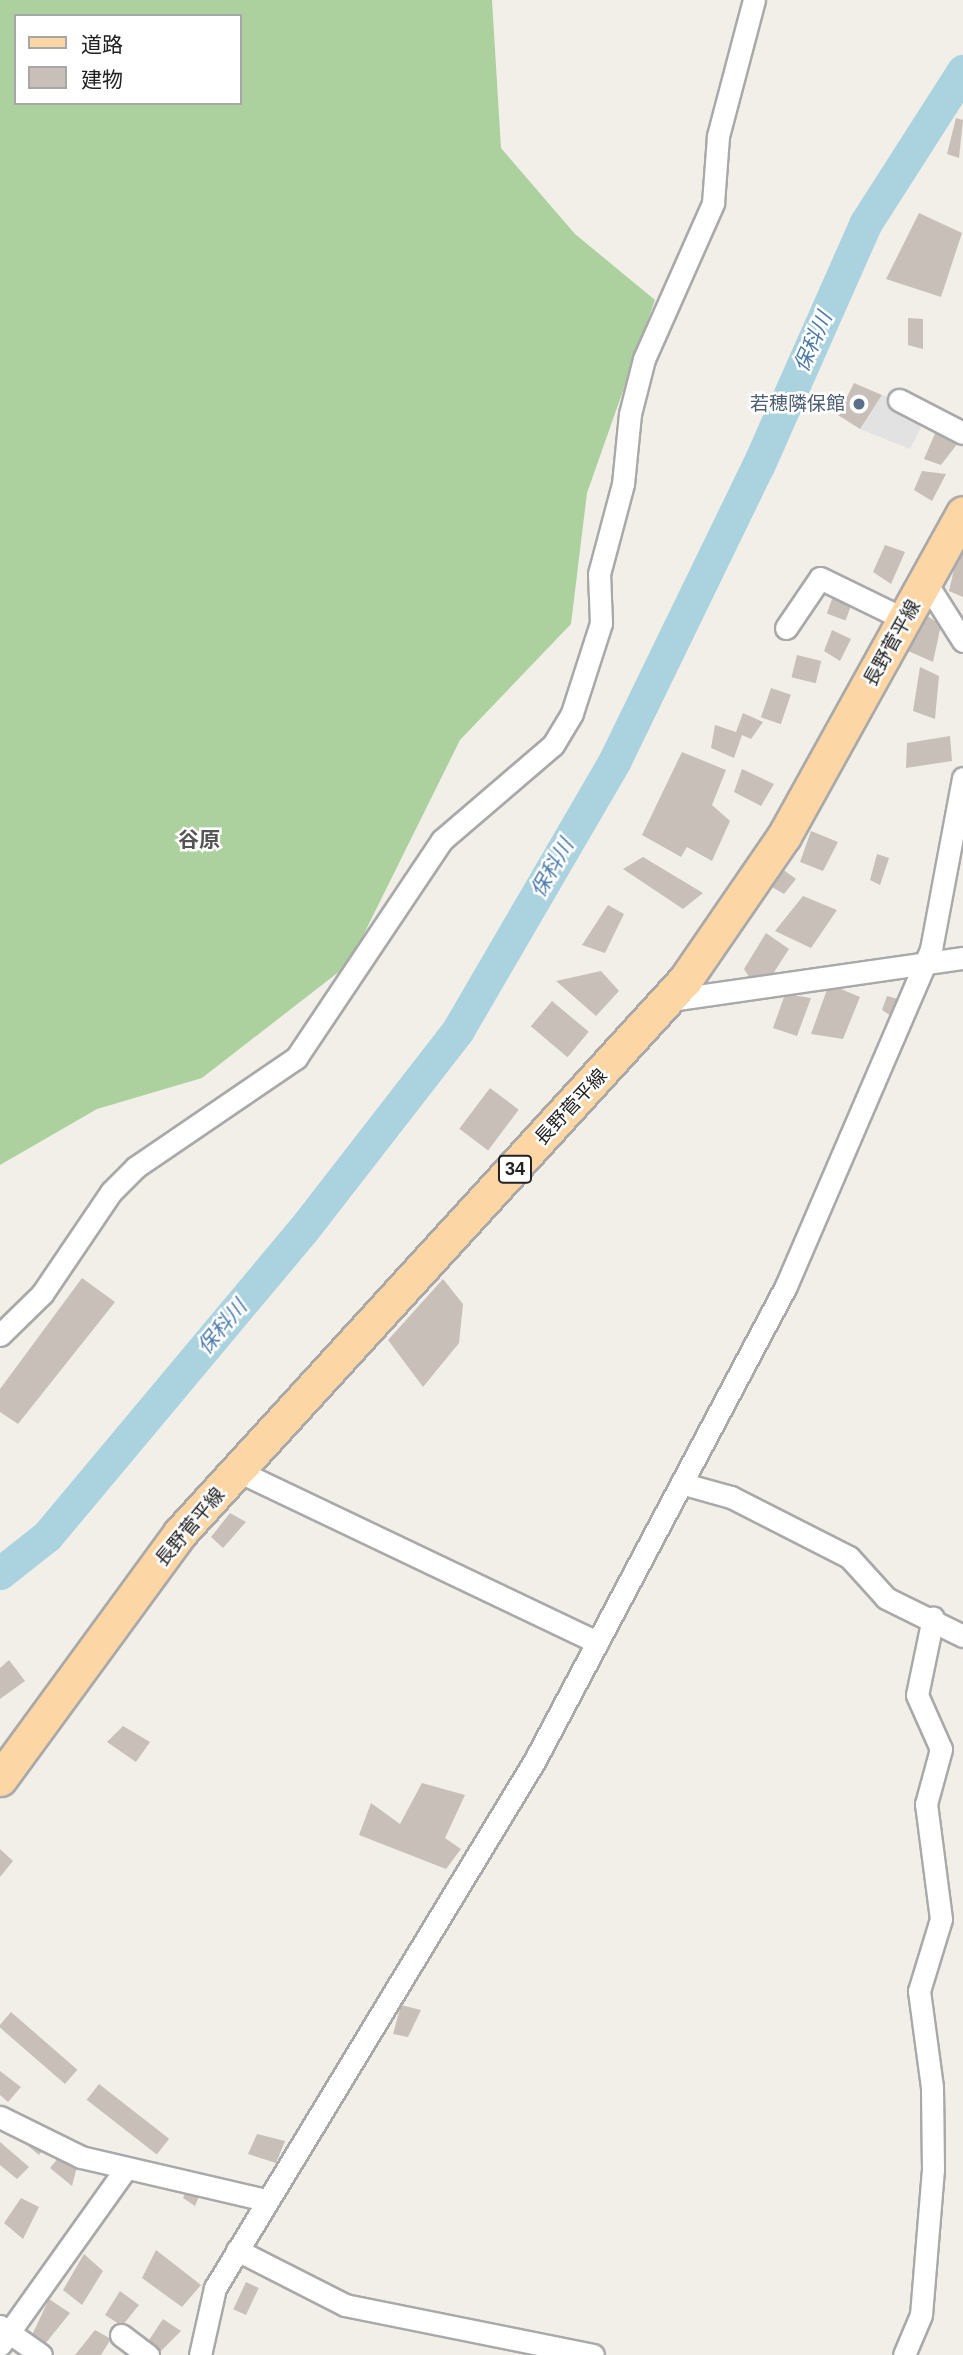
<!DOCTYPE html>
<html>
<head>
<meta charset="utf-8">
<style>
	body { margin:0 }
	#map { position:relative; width:963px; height:2355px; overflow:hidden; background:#f2efe9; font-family:Helvetica,"Noto Sans JP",sans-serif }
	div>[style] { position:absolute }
	.forest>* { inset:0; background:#add19e }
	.parking>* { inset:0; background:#e2e2e2 }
	.river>* { height:33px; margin:-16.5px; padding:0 16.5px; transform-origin:16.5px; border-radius:16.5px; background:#aad3df }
	.building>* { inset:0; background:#c7bfb8; transform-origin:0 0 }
	.roads { filter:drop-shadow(2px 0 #a9a9a9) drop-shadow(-2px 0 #a9a9a9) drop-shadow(0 2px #a9a9a9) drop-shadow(0 -2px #a9a9a9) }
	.minor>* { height:21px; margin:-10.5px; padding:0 10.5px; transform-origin:10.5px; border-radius:10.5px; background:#fff }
	.primary>* { height:33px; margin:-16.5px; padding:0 16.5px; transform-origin:16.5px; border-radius:16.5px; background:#fcd6a4 }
	.dots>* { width:19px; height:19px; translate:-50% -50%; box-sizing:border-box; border:4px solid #fff; border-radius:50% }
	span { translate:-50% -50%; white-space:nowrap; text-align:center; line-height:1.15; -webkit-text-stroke:5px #fff; paint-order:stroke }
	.shield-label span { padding:2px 5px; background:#fff; border:2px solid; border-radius:5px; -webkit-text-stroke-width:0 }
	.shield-label { font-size:18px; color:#222; font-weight:700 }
	.service-label { font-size:19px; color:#4e5e75 }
	.right { translate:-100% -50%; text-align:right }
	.street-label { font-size:19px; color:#222 }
	.water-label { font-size:21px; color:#4a7aab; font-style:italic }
	.neighbourhood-label { font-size:21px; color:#555; font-weight:700 }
	.legend { position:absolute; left:14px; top:14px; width:228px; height:91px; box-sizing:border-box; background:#fff; border:2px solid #a7a7a7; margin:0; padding:9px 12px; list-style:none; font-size:21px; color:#222 }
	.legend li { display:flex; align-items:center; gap:14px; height:35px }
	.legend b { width:35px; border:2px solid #a7a7a7 }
</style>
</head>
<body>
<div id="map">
	<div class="forest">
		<div style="clip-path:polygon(evenodd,0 0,492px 0,501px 148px,575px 234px,655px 300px,587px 493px,571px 624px,460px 740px,349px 964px,202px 1078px,97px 1109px,0 1165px,0 0,16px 16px,240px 16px,240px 103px,16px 103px,16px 16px)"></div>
	</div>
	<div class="parking">
		<div style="clip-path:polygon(882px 395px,927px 415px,910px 449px,860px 429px)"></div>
	</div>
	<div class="river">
		<div style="left:0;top:1573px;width:60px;rotate:-38.2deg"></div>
		<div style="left:47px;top:1536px;width:399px;rotate:-50.1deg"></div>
		<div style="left:303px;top:1230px;width:253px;rotate:-52.2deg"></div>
		<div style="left:458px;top:1030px;width:312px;rotate:-59.8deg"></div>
		<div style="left:615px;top:760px;width:327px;rotate:-64.1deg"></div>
		<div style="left:758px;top:466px;width:265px;rotate:-66.1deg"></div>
		<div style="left:865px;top:224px;width:182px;rotate:-57.4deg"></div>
	</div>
	<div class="building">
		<div style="clip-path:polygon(956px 118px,963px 120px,959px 158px,947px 154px)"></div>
		<div style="clip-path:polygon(919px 213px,962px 233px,941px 297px,886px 279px)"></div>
		<div style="clip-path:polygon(908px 318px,923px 319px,923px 349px,908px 345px)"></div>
		<div style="clip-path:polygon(854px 383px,882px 395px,860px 429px,838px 415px)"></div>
		<div style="clip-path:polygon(937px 429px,961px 439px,941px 465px,924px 459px)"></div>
		<div style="clip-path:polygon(922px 471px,946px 474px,932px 501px,914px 490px)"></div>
		<div style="clip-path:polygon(962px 534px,963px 534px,963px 597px,949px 591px)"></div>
		<div style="clip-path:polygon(885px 545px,905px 552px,891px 584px,873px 572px)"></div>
		<div style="left:835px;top:591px;width:20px;height:24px;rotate:20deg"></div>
		<div style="clip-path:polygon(923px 613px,941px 625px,933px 662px,906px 650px)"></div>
		<div style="clip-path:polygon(832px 630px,851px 639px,840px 661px,824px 651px)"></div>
		<div style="left:797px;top:655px;width:25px;height:23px;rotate:14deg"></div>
		<div style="clip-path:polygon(920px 667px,939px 676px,935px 719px,913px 711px)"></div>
		<div style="left:771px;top:688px;width:21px;height:31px;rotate:19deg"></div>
		<div style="clip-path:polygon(743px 713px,763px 722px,751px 739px,742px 735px,734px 758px,711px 748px,715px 725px,736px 732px)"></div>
		<div style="clip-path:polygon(950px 736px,952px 761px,906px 768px,907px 743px)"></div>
		<div style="clip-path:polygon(682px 752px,726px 770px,712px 805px,730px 821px,712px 861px,687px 847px,681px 857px,642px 835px)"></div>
		<div style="clip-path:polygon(742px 769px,774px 784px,761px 806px,734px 792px)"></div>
		<div style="clip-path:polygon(811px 831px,838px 842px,823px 871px,800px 862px)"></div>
		<div style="clip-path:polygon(877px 854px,889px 858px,880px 885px,870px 880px)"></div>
		<div style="clip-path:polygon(643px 857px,703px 893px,683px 909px,623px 869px)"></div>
		<div style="clip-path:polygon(778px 866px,796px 879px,784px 894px,765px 883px)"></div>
		<div style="clip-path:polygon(803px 896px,837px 910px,811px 948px,775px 931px)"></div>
		<div style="clip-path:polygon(608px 905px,624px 914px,605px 953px,582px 945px)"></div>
		<div style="clip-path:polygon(766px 933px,789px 949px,760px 994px,744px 969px)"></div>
		<div style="clip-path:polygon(601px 971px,619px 991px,596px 1016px,556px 981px)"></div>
		<div style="clip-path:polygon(829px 984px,860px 997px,843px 1039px,811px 1034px)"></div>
		<div style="clip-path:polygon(785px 994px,811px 998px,797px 1036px,773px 1028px)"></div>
		<div style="clip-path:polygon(887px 996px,898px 999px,891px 1016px,882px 1010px)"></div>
		<div style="left:552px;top:1001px;width:48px;height:33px;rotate:40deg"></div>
		<div style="left:490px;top:1088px;width:36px;height:51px;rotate:37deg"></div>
		<div style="clip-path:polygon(82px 1278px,115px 1302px,18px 1424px,0 1412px,0 1389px)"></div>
		<div style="clip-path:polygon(443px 1279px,463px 1304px,459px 1343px,423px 1387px,388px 1340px)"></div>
		<div style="clip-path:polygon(230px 1513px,246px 1522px,223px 1548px,211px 1537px)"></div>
		<div style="clip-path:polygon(9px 1660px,25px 1681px,0 1699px,0 1668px)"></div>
		<div style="clip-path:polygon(123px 1726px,150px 1742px,136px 1762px,107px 1742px)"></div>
		<div style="clip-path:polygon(422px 1783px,465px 1795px,445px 1838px,461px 1849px,446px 1869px,359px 1835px,371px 1803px,400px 1824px)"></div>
		<div style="clip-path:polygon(0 1849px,13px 1861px,0 1877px)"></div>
		<div style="clip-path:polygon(401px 2005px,421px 2010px,408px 2037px,393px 2034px)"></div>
		<div style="left:11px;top:2012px;width:88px;height:19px;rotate:41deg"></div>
		<div style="clip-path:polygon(0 2071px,21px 2087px,8px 2102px,0 2095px)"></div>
		<div style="left:99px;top:2084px;width:89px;height:20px;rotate:38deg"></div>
		<div style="clip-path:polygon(33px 2134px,48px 2143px,39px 2155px,27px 2145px)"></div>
		<div style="clip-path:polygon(257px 2134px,285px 2141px,276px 2163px,248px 2154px)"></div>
		<div style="clip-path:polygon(0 2142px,29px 2167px,17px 2179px,0 2165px)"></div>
		<div style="clip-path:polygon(63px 2152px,78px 2163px,72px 2186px,50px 2168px)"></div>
		<div style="clip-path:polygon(189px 2184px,200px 2194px,195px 2206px,183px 2198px)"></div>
		<div style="clip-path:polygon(21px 2198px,39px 2207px,23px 2239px,4px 2223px)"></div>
		<div style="clip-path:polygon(156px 2250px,201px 2285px,182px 2307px,142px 2278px)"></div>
		<div style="clip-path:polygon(84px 2254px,103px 2271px,82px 2305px,63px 2290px)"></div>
		<div style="left:246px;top:2282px;width:14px;height:30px;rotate:25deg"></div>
		<div style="clip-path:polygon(120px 2291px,139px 2305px,122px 2326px,105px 2315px)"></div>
		<div style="clip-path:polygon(49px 2299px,70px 2313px,45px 2344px,32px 2335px)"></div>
		<div style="clip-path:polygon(163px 2319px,181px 2331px,157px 2355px,145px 2346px)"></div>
		<div style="clip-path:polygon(95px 2330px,111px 2339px,101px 2355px,75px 2355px)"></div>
	</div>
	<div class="roads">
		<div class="minor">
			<div style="left:899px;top:400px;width:72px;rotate:27.3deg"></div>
			<div style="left:925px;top:581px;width:71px;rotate:57.7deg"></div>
			<div style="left:786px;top:628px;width:60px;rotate:-55.8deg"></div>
			<div style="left:820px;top:578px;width:93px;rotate:26deg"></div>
			<div style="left:670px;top:1000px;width:296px;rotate:-8.2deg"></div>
			<div style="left:0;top:1335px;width:59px;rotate:-44.3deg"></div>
			<div style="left:42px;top:1294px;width:123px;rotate:-55.9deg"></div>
			<div style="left:111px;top:1192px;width:35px;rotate:-45deg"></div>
			<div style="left:136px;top:1167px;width:194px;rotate:-34.3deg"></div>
			<div style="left:296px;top:1058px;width:262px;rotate:-56.2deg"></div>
			<div style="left:442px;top:840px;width:146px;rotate:-40.6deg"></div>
			<div style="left:553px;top:745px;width:37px;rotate:-59deg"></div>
			<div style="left:572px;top:713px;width:95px;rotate:-72.1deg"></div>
			<div style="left:601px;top:623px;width:49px;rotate:-92.3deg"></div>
			<div style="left:599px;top:574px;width:93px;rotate:-75.1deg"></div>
			<div style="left:623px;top:484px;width:70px;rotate:-84.3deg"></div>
			<div style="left:630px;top:414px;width:57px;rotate:-75.7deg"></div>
			<div style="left:644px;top:359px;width:171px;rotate:-66.1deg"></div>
			<div style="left:713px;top:203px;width:67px;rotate:-85.7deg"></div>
			<div style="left:718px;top:136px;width:141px;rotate:-75.2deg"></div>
			<div style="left:238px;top:1471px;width:395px;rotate:25.5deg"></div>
			<div style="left:684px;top:1484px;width:49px;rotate:15.5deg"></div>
			<div style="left:731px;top:1497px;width:132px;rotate:27deg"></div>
			<div style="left:849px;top:1557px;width:55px;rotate:47.9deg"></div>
			<div style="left:886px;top:1598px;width:86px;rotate:26.3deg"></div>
			<div style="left:0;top:2117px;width:90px;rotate:26.3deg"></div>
			<div style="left:81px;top:2157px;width:190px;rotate:13.1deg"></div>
			<div style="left:237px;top:2250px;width:121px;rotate:27deg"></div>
			<div style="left:345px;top:2305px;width:253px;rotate:11.4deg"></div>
			<div style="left:0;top:2326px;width:50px;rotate:35.3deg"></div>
			<div style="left:121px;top:2335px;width:34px;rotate:37deg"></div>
			<div style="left:0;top:2345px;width:215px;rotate:-54.5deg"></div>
			<div style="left:200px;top:2355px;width:69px;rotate:-77.4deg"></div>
			<div style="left:215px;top:2288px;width:617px;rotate:-58.78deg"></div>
			<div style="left:535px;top:1760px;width:536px;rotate:-62.1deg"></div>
			<div style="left:786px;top:1286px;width:367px;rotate:-66.7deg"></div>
			<div style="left:931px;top:949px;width:174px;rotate:-79.4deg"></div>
			<div style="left:904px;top:2355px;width:43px;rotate:-67deg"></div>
			<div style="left:921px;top:2315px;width:146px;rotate:-85.3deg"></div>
			<div style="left:933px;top:2169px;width:82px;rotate:-90.7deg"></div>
			<div style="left:932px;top:2087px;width:97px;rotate:-97.7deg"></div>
			<div style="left:919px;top:1991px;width:75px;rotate:-73deg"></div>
			<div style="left:941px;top:1919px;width:116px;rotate:-97.4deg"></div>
			<div style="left:926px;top:1804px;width:57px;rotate:-74.7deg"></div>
			<div style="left:941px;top:1749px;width:59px;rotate:-114deg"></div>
			<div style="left:917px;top:1695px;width:79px;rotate:-78.3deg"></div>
		</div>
		<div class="primary">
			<div style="left:0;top:1779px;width:305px;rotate:-53.8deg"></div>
			<div style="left:180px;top:1533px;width:749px;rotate:-47.6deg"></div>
			<div style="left:685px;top:980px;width:175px;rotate:-55.5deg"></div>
			<div style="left:784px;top:836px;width:369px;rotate:-61deg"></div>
		</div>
	</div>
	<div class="dots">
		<div style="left:859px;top:404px;background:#5c6f8a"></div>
	</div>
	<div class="shield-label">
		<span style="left:515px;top:1169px">34</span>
	</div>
	<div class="service-label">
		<span class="right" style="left:845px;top:404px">若穂隣保館</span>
	</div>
	<div class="street-label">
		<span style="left:892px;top:643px;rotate:-61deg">長野菅平線</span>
		<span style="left:571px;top:1107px;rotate:-47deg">長野菅平線</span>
		<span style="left:190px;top:1527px;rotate:-50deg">長野菅平線</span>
	</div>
	<div class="water-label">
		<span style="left:813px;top:342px;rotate:-66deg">保科川</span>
		<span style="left:552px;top:868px;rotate:-60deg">保科川</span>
		<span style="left:222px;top:1327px;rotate:-50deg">保科川</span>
	</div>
	<div class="neighbourhood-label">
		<span style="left:199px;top:840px">谷原</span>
	</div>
	<ul class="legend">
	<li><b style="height:9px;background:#fcd6a4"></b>道路</li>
	<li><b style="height:19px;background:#c7bfb8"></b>建物</li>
	</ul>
</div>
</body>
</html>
